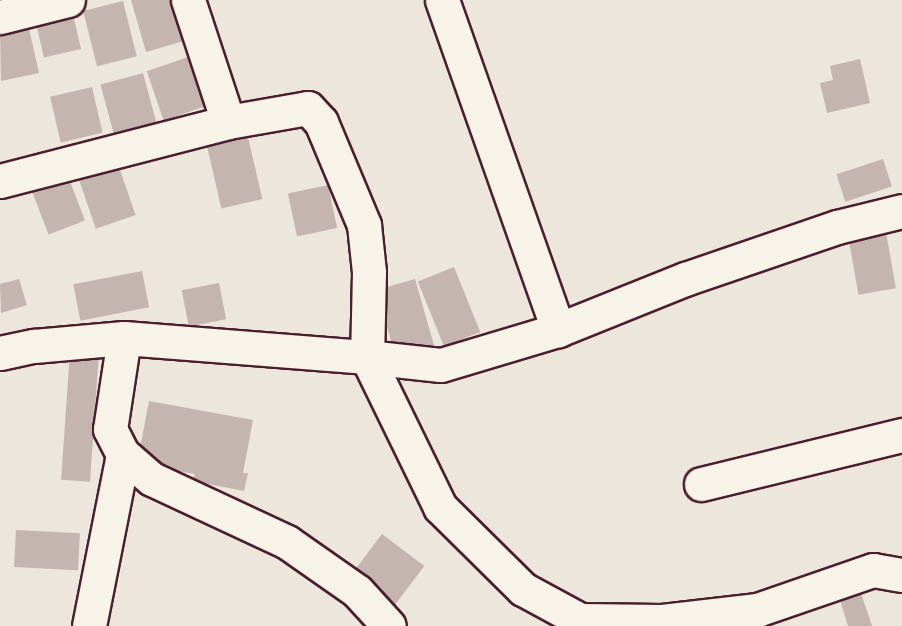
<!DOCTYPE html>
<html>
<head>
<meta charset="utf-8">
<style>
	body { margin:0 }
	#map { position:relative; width:902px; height:626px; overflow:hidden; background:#ece6dd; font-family:Delius,sans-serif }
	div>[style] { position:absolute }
	.building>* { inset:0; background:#c4b5b0; transform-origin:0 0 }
	.roads { filter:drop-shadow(2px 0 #4a1f2b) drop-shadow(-2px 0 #4a1f2b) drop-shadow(0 2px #4a1f2b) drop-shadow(0 -2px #4a1f2b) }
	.minor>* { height:33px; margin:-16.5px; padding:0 16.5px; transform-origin:16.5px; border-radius:16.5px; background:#f7f3e8 }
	span { translate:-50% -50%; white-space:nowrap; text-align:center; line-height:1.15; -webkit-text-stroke:4.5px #f7f3e8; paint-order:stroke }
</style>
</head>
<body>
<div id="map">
	<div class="building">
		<div style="clip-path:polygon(131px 0,181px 0,191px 39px,146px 52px)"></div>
		<div style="left:123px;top:1px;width:57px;height:41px;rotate:76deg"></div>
		<div style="left:72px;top:10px;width:40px;height:38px;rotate:77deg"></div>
		<div style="clip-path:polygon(28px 24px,39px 73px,1px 81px,0 30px)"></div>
		<div style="left:194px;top:55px;width:52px;height:50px;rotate:71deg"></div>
		<div style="clip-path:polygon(860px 59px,870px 103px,827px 113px,820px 83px,833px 80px,830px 66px)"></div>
		<div style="left:143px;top:73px;width:54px;height:44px;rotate:75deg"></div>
		<div style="left:92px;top:87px;width:47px;height:43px;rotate:77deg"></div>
		<div style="left:245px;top:124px;width:77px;height:42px;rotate:77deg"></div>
		<div style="left:883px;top:159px;width:29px;height:49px;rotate:72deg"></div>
		<div style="left:118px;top:164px;width:54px;height:42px;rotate:71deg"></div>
		<div style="left:66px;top:171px;width:53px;height:39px;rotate:69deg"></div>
		<div style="left:328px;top:185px;width:44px;height:41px;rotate:78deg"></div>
		<div style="left:886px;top:232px;width:57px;height:38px;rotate:80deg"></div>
		<div style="left:454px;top:267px;width:70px;height:39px;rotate:68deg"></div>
		<div style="left:142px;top:271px;width:37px;height:70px;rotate:79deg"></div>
		<div style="clip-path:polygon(19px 279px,27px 305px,1px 313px,0 284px)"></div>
		<div style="left:415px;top:279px;width:72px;height:40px;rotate:74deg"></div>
		<div style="left:219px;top:283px;width:37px;height:38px;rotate:79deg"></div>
		<div style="left:70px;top:352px;width:29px;height:128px;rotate:4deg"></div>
		<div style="clip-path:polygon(149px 401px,253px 420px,243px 473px,248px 473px,244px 491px,193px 481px,195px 474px,137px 464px)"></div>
		<div style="left:16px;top:530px;width:64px;height:37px;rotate:3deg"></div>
		<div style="left:382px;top:534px;width:53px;height:53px;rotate:37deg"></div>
		<div style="clip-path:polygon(861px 593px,872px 626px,848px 626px,840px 600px)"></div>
	</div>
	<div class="roads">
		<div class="minor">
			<div style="left:188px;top:0;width:128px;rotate:71.8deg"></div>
			<div style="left:442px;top:0;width:350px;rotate:70.6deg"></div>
			<div style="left:0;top:17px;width:70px;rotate:-14deg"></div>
			<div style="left:0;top:181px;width:236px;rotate:-14.5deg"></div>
			<div style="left:228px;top:122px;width:81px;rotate:-9.9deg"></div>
			<div style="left:308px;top:108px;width:19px;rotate:47deg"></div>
			<div style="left:321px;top:122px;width:112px;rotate:67.3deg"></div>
			<div style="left:364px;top:225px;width:47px;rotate:83.9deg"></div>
			<div style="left:369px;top:272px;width:85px;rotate:91.3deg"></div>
			<div style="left:367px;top:357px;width:74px;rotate:6.2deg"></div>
			<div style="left:441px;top:365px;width:122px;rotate:-16.7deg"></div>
			<div style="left:558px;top:330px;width:137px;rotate:-21.9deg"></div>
			<div style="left:685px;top:279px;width:161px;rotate:-18.9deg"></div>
			<div style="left:837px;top:227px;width:67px;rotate:-13.8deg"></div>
			<div style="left:124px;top:338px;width:92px;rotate:98.7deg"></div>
			<div style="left:110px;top:429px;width:28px;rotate:63deg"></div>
			<div style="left:123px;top:454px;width:38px;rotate:41deg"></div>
			<div style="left:152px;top:479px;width:149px;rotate:25deg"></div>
			<div style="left:287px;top:542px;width:85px;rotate:35deg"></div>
			<div style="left:357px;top:591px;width:47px;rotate:47.6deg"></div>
			<div style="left:0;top:353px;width:35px;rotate:-12deg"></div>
			<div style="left:34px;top:346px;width:90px;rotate:-5.1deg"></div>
			<div style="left:124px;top:338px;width:244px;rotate:4.5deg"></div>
			<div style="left:367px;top:357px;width:167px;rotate:64deg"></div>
			<div style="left:440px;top:507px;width:117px;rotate:44.7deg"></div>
			<div style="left:523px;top:589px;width:65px;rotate:28.5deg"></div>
			<div style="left:580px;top:620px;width:82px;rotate:0.7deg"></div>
			<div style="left:662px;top:621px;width:96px;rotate:-6.6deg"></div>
			<div style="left:757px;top:610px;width:123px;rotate:-19deg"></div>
			<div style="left:873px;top:570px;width:29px;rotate:10deg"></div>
			<div style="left:701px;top:484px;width:207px;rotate:-13.7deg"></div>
			<div style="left:89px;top:626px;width:175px;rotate:-78.8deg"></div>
		</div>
	</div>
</div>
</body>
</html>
